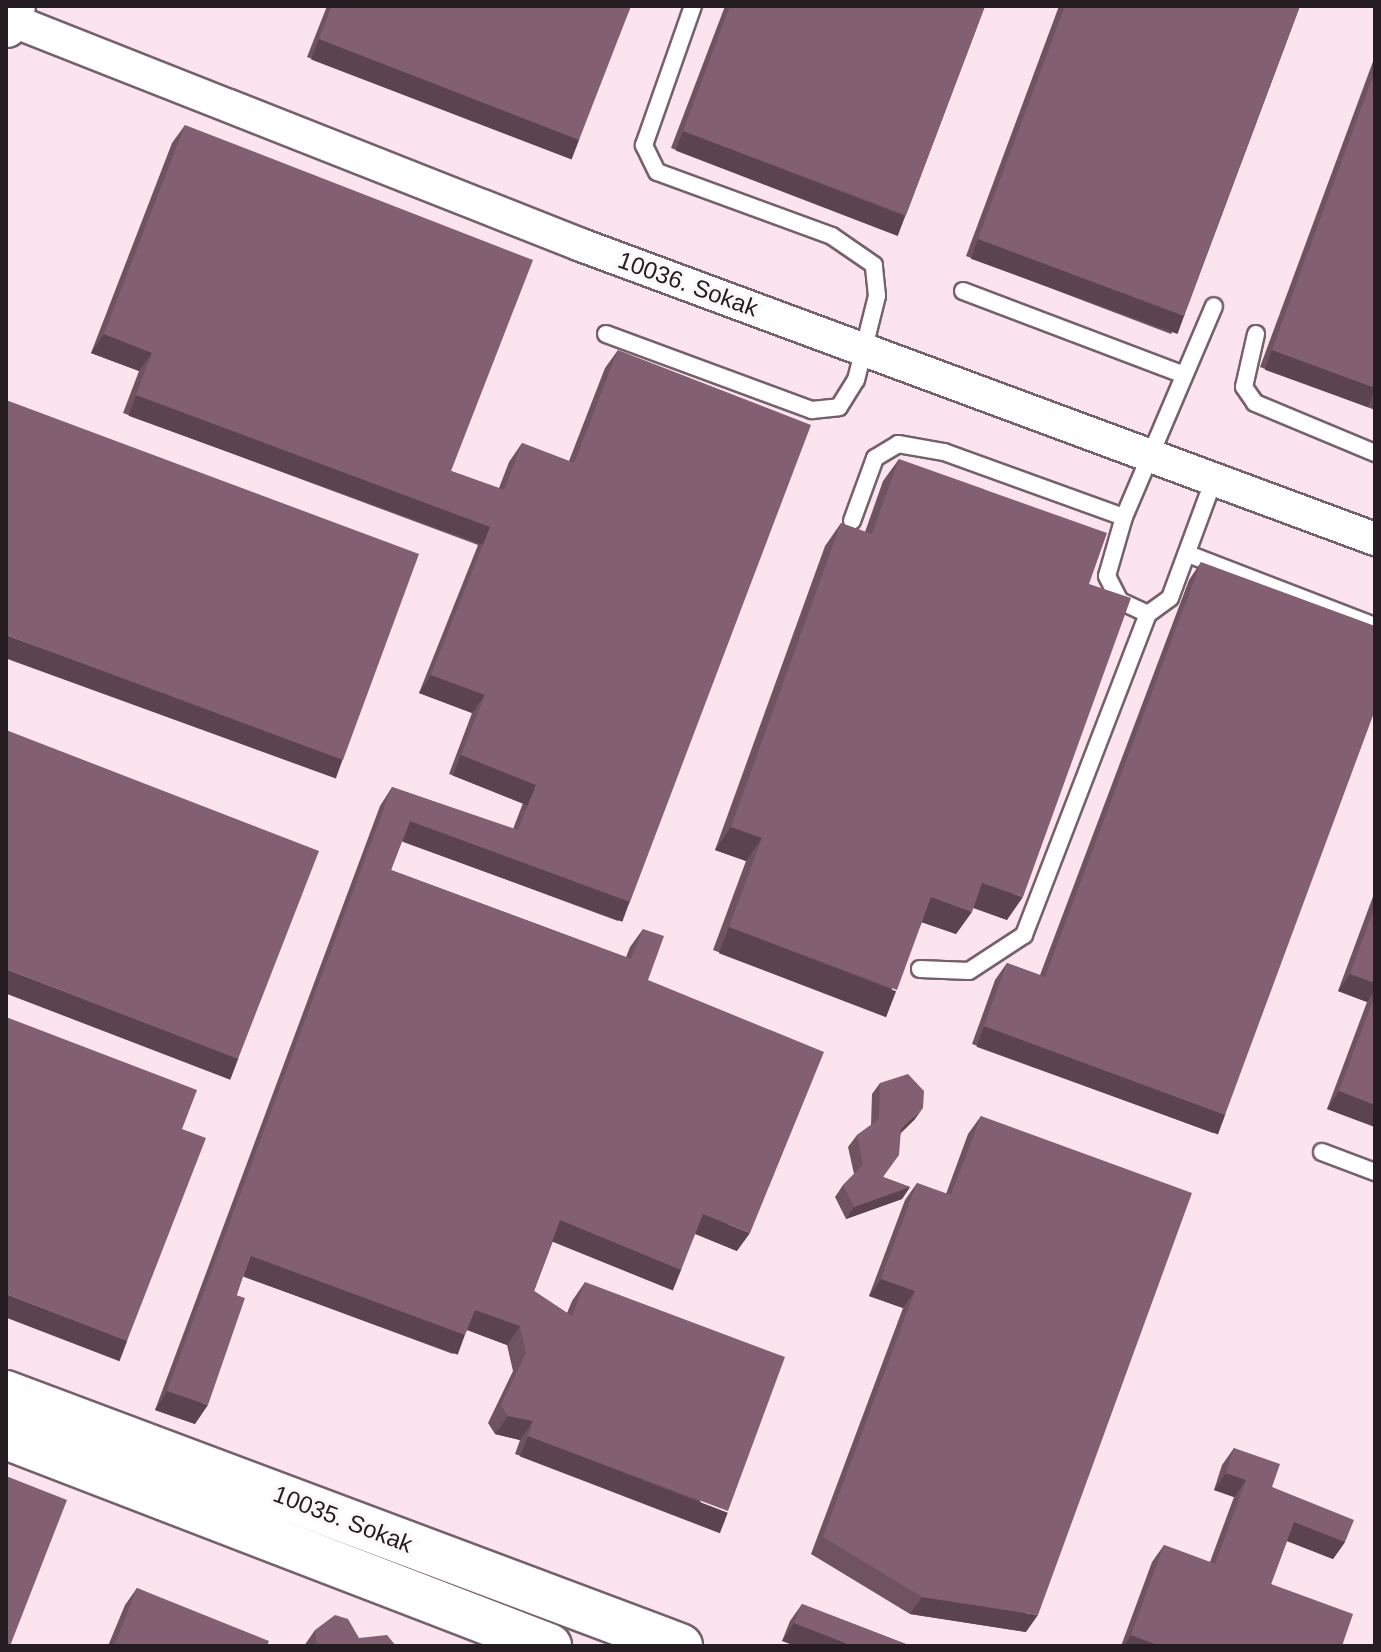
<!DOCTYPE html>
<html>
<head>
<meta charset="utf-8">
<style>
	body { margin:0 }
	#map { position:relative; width:1381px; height:1652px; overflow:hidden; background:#fce4ef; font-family:Helvetica,sans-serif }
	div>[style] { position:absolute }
	.roads { filter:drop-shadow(2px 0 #75616b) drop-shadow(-2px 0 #75616b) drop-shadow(0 2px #75616b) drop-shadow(0 -2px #75616b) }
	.lane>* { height:16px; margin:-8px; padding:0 8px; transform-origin:8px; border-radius:8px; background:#fff }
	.street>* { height:32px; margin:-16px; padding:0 16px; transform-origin:16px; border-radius:16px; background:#fff }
	.secondary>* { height:44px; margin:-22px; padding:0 22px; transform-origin:22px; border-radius:22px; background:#fff }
	.wall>* { inset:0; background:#705361 }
	.shaded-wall>* { inset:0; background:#5b434f; transform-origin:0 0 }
	.building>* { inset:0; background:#826071 }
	span { translate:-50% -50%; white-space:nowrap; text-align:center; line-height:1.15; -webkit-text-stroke:6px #fcf7f9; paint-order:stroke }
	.street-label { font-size:24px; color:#251d21 }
	.frame { position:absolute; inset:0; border:8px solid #251d21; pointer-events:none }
</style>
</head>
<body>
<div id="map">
	<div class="roads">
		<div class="lane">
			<div style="left:963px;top:291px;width:234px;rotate:20.8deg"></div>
			<div style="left:606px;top:334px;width:220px;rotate:20.3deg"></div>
			<div style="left:812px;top:410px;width:27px;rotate:-6deg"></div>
			<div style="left:839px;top:407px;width:32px;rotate:-58deg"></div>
			<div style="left:856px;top:380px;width:87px;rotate:-76deg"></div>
			<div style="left:877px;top:296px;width:31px;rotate:-96deg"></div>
			<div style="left:874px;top:265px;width:51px;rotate:-145.4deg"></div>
			<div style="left:832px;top:236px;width:186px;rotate:-159.9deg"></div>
			<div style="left:657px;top:172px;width:30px;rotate:-116deg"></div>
			<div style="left:644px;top:145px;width:147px;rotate:-70.6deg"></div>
			<div style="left:1256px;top:334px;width:54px;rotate:102.8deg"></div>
			<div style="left:1244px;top:387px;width:19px;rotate:55deg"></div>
			<div style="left:1255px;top:403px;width:130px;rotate:22.6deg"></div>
			<div style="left:1124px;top:517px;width:61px;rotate:106.1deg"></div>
			<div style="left:1107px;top:576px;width:28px;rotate:63deg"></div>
			<div style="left:1120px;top:601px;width:31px;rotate:25deg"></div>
			<div style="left:1148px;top:614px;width:27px;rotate:-36deg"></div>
			<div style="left:1170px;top:598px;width:127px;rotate:-69.7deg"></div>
			<div style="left:852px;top:521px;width:67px;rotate:-69.9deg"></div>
			<div style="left:875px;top:458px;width:27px;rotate:-31deg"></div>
			<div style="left:898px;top:444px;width:47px;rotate:9.9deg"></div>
			<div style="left:944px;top:452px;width:191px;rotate:19.9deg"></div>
			<div style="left:1124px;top:517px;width:229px;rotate:-66.9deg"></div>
			<div style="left:1188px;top:554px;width:200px;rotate:21.1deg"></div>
			<div style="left:920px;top:969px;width:49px;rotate:2.3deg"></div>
			<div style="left:969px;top:971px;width:66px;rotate:-33.2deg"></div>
			<div style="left:1024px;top:935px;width:344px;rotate:-68.9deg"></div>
			<div style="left:1322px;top:1152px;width:57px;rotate:20.7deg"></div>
		</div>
		<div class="street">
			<div style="left:6px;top:18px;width:618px;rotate:21.54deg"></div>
			<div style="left:581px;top:245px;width:847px;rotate:20.32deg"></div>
		</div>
		<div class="secondary">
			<div style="left:6px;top:25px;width:20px;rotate:-70deg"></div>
			<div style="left:6px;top:1393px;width:720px;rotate:20.57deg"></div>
			<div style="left:6px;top:1437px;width:582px;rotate:21.05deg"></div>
		</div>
	</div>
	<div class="wall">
		<div style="clip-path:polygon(327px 6px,631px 6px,567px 157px,307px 57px)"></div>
		<div style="clip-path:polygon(725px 6px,985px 6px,906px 215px,894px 233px,671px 148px)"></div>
		<div style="clip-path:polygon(1059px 6px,1300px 6px,1184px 316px,1171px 334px,966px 256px)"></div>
		<div style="clip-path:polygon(1375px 56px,1375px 410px,1260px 367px)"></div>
		<div style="clip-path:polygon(185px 125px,451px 471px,499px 488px,509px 462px,522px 443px,569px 461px,605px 368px,618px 350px,630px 902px,618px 921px,402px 841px,391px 870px,626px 957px,630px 947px,643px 929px,648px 980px,737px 1251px,695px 1234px,668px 1288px,553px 1241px,534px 1291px,567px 1313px,572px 1301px,585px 1282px,715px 1529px,515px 1454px,520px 1440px,495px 1434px,488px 1423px,513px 1371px,507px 1345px,467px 1330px,453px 1354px,243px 1276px,195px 1424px,155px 1410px,380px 806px,392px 787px,513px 829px,523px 803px,449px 774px,472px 713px,419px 693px,478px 545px,123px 413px,139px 371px,91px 353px,172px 143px)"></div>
		<div style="clip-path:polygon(899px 459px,1089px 584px,1007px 920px,973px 908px,956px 934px,922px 922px,881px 1013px,713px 950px,746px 861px,715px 850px,825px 546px,841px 523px,865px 532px,883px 481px)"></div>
		<div style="clip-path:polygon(1201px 562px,1213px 1133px,972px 1044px,995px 980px,1007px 963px,1040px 975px,1189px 580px)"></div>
		<div style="clip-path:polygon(1375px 891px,1375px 1127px,1327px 1109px,1367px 1002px,1338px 991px)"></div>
		<div style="clip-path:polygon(880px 1083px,915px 1119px,901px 1133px,883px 1177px,910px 1187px,902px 1199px,846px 1219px,835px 1197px,843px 1185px,854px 1174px,848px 1147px,857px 1135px,871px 1125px,872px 1094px)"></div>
		<div style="clip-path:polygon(981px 1116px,1026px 1632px,910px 1614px,811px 1554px,903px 1308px,869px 1296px,905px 1200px,917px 1183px,946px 1194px,968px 1134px)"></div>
		<div style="clip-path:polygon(1234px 1448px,1272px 1487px,1345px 1542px,1333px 1559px,1287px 1541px,1271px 1584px,1342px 1646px,1121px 1646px,1152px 1562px,1164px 1545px,1210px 1562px,1234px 1497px,1214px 1490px,1222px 1465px)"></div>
		<div style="clip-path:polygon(137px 1588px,267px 1646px,108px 1646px,125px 1605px)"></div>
		<div style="clip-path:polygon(802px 1604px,911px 1646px,782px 1641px,790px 1621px)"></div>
		<div style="clip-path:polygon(315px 1630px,359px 1638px,396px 1646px,304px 1646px)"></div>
	</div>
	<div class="shaded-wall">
		<div style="left:319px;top:39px;width:279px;height:22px;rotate:21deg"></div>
		<div style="left:683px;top:131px;width:238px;height:21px;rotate:21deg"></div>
		<div style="left:978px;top:239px;width:220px;height:21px;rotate:20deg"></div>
		<div style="clip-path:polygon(104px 334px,152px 353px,139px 371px,91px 353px)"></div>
		<div style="left:1272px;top:350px;width:110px;height:21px;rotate:20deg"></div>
		<div style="left:136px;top:395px;width:378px;height:22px;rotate:20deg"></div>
		<div style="left:6px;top:635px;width:359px;height:22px;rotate:20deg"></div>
		<div style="clip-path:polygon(431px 675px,485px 695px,472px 713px,419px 693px)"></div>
		<div style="left:461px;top:755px;width:81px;height:22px;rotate:22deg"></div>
		<div style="left:410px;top:821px;width:234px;height:22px;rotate:20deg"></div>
		<div style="clip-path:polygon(731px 827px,762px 838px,746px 861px,715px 850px)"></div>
		<div style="clip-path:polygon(982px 883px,1023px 897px,1007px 920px,966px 905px)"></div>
		<div style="clip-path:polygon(931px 897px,972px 912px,956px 934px,915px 920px)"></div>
		<div style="left:729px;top:927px;width:179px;height:28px;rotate:21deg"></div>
		<div style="left:6px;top:969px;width:249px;height:23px;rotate:21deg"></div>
		<div style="clip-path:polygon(1350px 974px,1375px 983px,1375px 990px,1367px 1002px,1338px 991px)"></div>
		<div style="left:984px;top:1026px;width:257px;height:22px;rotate:20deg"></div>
		<div style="clip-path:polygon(1339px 1091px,1375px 1105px,1375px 1127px,1327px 1109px)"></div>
		<div style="clip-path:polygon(923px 1108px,915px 1119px,893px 1140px,901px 1129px)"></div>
		<div style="clip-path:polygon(910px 1187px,902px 1199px,846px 1219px,854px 1207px)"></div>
		<div style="clip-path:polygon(703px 1214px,750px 1233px,737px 1251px,691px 1232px)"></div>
		<div style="left:560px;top:1220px;width:131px;height:23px;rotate:22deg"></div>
		<div style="left:251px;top:1256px;width:228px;height:22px;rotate:20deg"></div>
		<div style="clip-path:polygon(881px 1279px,915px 1291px,903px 1308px,869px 1296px)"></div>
		<div style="left:6px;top:1294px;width:130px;height:22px;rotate:21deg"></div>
		<div style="clip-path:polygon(475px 1310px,520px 1326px,507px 1345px,462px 1328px)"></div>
		<div style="clip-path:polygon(167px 1391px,208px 1405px,195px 1424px,155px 1410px)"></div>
		<div style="clip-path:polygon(508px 1416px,533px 1421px,520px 1440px,495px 1434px)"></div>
		<div style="left:528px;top:1436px;width:214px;height:22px;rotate:21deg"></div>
		<div style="clip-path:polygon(1226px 1473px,1246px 1480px,1234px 1497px,1214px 1490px)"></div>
		<div style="clip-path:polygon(1294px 1522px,1345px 1542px,1333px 1559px,1282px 1539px)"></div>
		<div style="clip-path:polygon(922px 1597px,1038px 1615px,1026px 1632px,910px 1614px)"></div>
		<div style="clip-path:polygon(794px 1623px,853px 1646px,795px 1646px,782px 1641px)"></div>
		<div style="clip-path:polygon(1131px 1635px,1160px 1646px,1124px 1646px)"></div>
	</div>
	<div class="building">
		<div style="clip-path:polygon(332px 6px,631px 6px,579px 140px,319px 39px)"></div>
		<div style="clip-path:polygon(730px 6px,985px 6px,906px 215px,683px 131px)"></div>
		<div style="clip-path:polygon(1065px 6px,1300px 6px,1184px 316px,978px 239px)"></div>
		<div style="clip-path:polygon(1375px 71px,1375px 388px,1272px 350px)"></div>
		<div style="clip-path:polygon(185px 125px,533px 260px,451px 471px,504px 490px,522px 443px,574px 463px,618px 350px,811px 425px,630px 902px,410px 821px,391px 870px,631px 959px,643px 929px,664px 936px,648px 980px,824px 1052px,750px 1233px,703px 1214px,681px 1270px,560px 1220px,534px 1291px,572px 1316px,585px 1282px,785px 1357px,728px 1511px,528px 1436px,533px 1421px,508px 1416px,501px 1405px,526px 1353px,520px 1326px,475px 1310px,465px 1335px,251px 1256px,236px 1295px,245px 1298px,208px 1405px,167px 1391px,392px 787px,518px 830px,536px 785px,461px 755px,485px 695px,431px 675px,490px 527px,136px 395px,152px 353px,104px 334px)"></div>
		<div style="clip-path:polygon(6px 400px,419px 554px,343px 760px,6px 635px)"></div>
		<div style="clip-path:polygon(899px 459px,1107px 533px,1089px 584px,1131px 598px,1023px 897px,982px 883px,972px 912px,931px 897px,897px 990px,729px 927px,762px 838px,731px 827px,841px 523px,872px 534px)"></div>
		<div style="clip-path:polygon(1201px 562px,1375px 626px,1375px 710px,1225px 1115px,984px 1026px,1007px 963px,1045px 977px)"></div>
		<div style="clip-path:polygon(6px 730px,319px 851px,238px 1059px,6px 969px)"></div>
		<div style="clip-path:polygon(1375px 906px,1375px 983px,1350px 974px)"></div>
		<div style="clip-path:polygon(1375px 995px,1375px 1105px,1339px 1091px)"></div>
		<div style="clip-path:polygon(6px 1017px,197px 1090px,182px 1129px,206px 1138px,127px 1341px,6px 1294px)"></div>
		<div style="clip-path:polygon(908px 1074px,924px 1091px,923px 1108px,901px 1129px,899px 1155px,883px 1177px,910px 1187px,854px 1207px,843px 1185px,863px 1165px,857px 1135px,879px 1119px,880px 1083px)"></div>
		<div style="clip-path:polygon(981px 1116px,1192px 1193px,1038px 1615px,922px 1597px,823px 1537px,915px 1291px,881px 1279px,917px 1183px,951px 1195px)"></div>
		<div style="clip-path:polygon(1234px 1448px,1280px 1464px,1272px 1487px,1354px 1520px,1345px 1542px,1294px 1522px,1271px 1584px,1353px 1614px,1342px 1646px,1160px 1646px,1131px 1635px,1164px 1545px,1215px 1564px,1246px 1480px,1226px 1473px)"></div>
		<div style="clip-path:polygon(6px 1476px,67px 1500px,10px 1646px,6px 1646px)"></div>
		<div style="clip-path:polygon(137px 1588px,269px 1641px,267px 1646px,114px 1646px)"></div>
		<div style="clip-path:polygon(802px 1604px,911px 1646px,853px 1646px,794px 1623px)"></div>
		<div style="clip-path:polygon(335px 1615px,348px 1619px,359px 1638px,387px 1635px,396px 1646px,317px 1646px,315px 1630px)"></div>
	</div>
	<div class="street-label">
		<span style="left:688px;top:284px;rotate:20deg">10036. Sokak</span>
		<span style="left:343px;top:1519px;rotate:21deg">10035. Sokak</span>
	</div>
	<div class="frame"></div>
</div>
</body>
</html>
